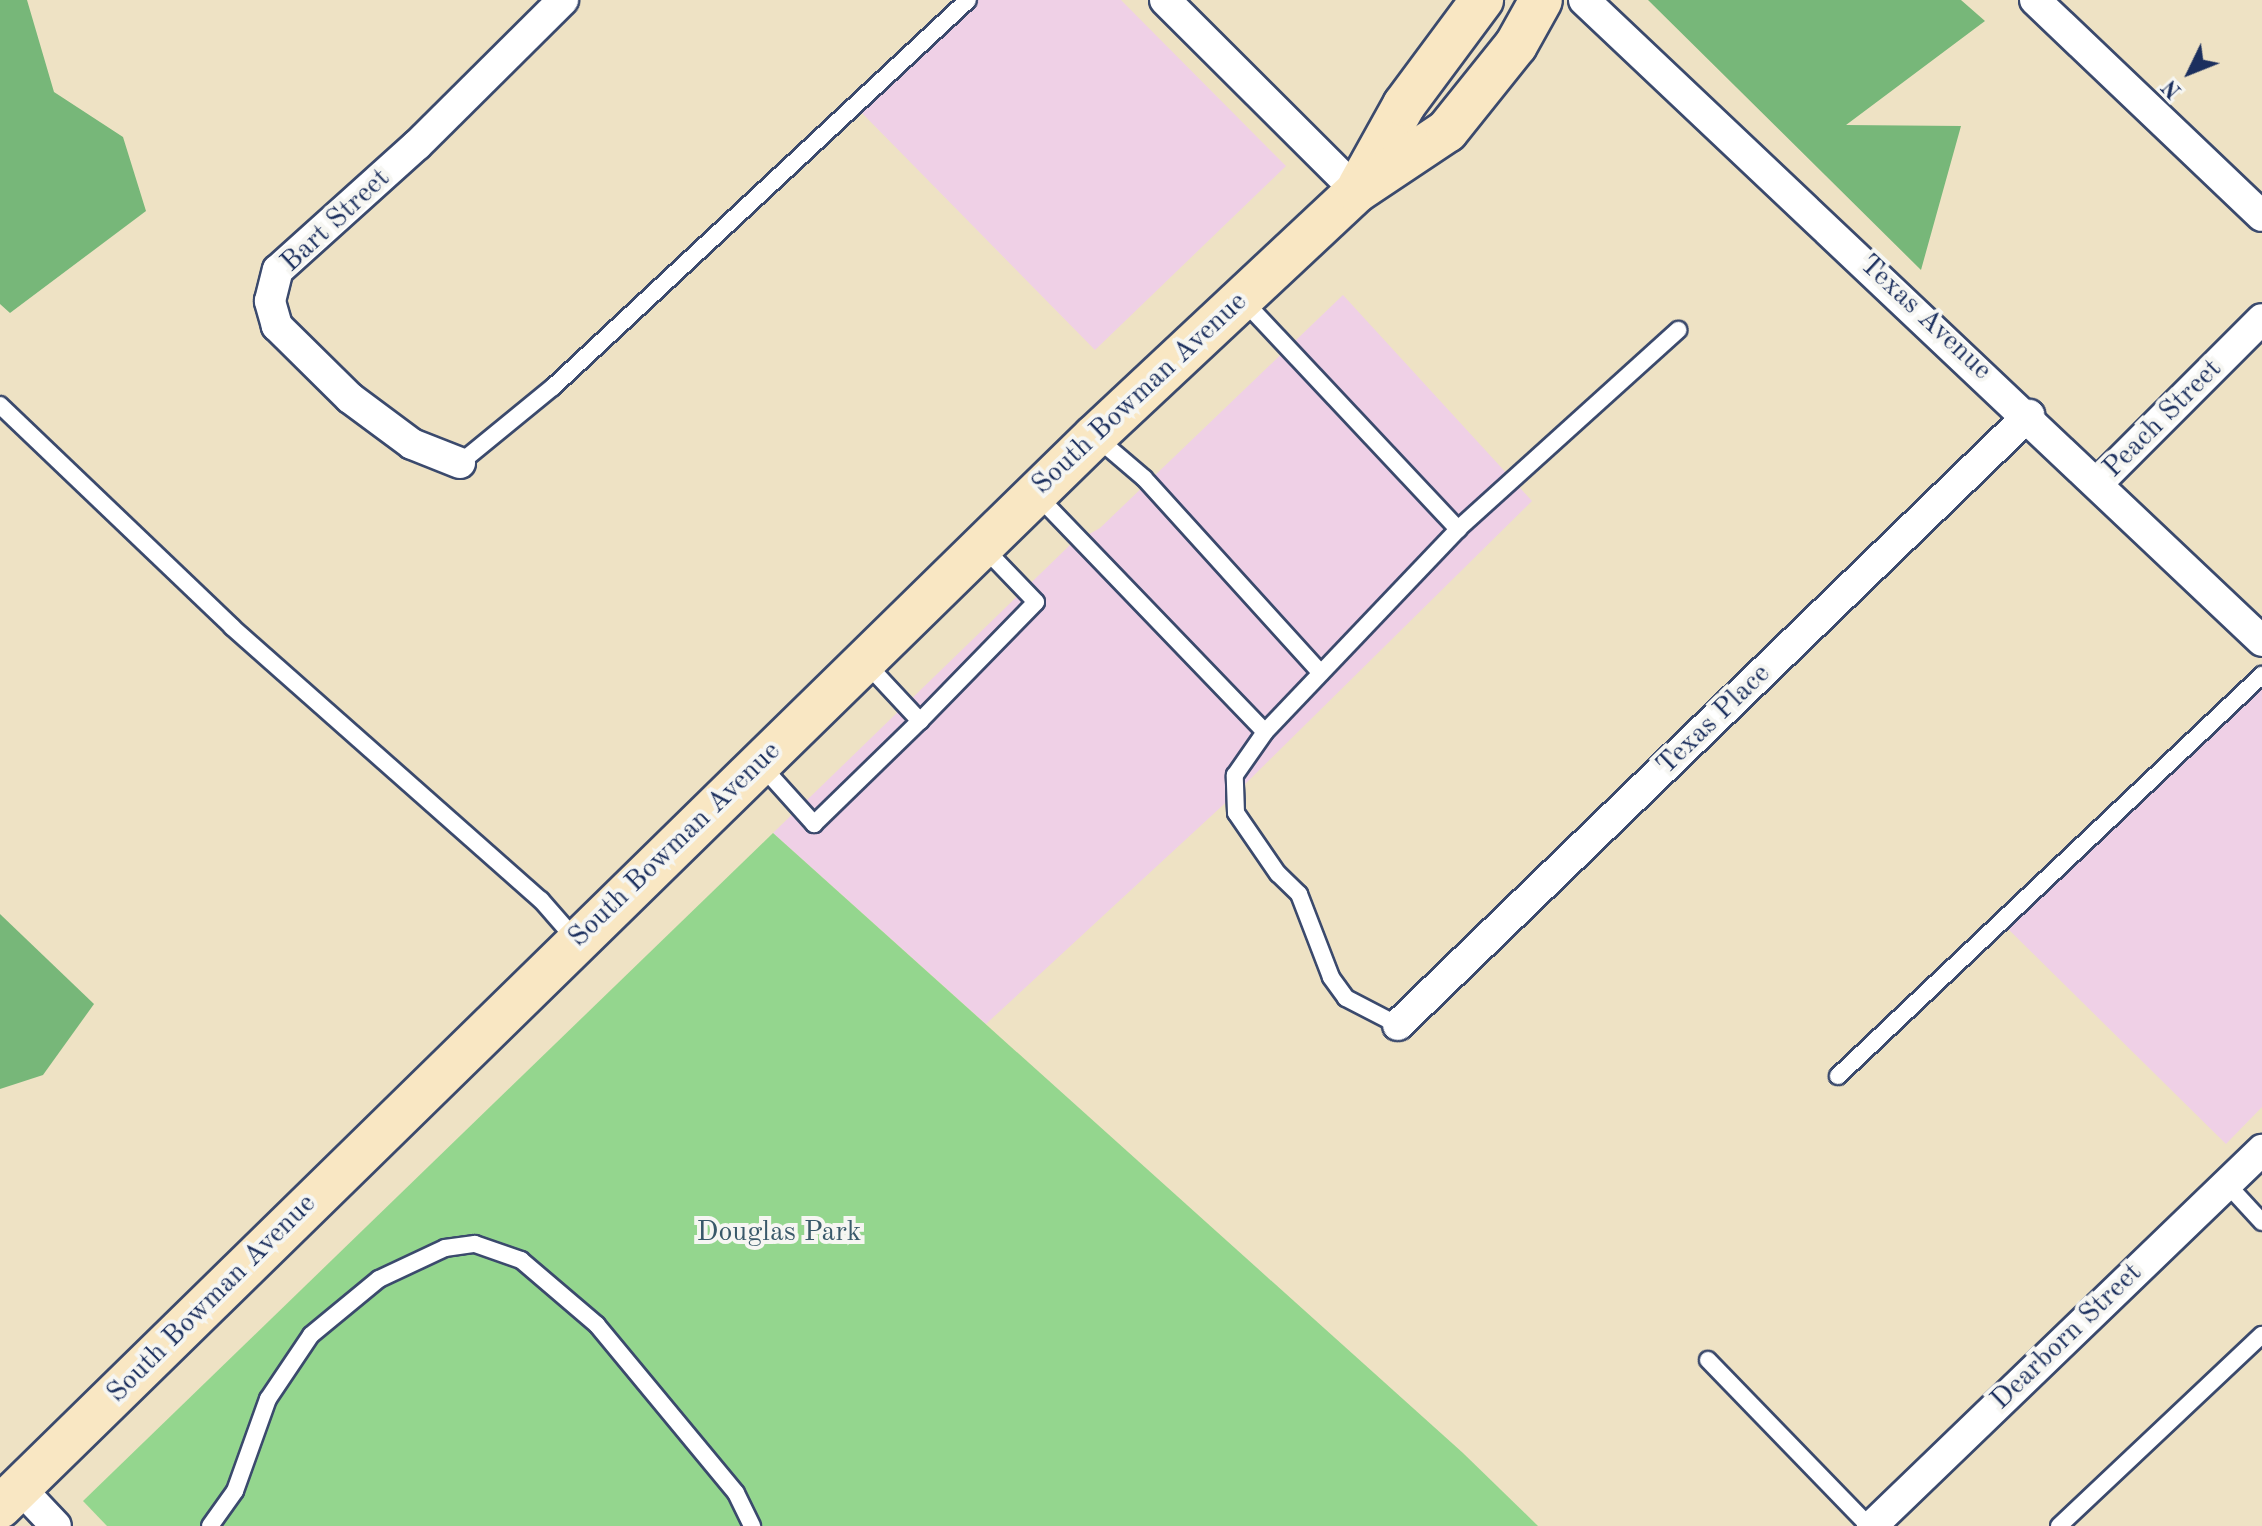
<!DOCTYPE html>
<html>
<head>
<meta charset="utf-8">
<style>
	body { margin:0 }
	#map { position:relative; width:2262px; height:1526px; overflow:hidden; background:#eee2c4; font-family:"Old Standard TT",serif }
	div>[style] { position:absolute }
	.built>* { inset:0; background:#efd0e6 }
	.green>* { inset:0; background:#94d68e }
	.forest>* { inset:0; background:#77b779 }
	.roads { filter:drop-shadow(2px 0 #3b4a6d) drop-shadow(-2px 0 #3b4a6d) drop-shadow(0 2px #3b4a6d) drop-shadow(0 -2px #3b4a6d) }
	.service>* { height:16px; margin:-8px; padding:0 8px; transform-origin:8px; border-radius:8px; background:#fff }
	.minor>* { height:30px; margin:-15px; padding:0 15px; transform-origin:15px; border-radius:15px; background:#fff }
	.secondary>* { height:42px; margin:-21px; padding:0 21px; transform-origin:21px; border-radius:21px; background:#f9e7c3 }
	span { translate:-50% -50%; white-space:nowrap; text-align:center; line-height:1.15; -webkit-text-stroke:8px #f6f6f2; paint-order:stroke }
	.street-label { font-size:28px; color:#1b2f5e }
	.park-label { font-size:28px; color:#39596a }
	.north { position:absolute; left:2150px; top:32px; width:80px; height:80px; -webkit-text-stroke:6px #f6f6f2; paint-order:stroke; rotate:227deg; font-size:22px; font-weight:700; line-height:32px; text-align:center; color:#1b2f5e }
	.north::after { content:''; display:block; margin:auto; width:28px; height:36px; background:#1b2f5e; clip-path:polygon(50% 0,100% 100%,50% 72%,0 100%) }
</style>
</head>
<body>
<div id="map">
	<div class="built">
		<div style="clip-path:polygon(968px 0,1121px 0,1286px 166px,1095px 350px,855px 106px)"></div>
		<div style="clip-path:polygon(1343px 295px,1532px 501px,1235px 794px,986px 1024px,773px 833px,1070px 545px,1100px 528px)"></div>
		<div style="clip-path:polygon(2262px 678px,2262px 1107px,2226px 1144px,2001px 922px)"></div>
	</div>
	<div class="green">
		<div style="clip-path:polygon(773px 833px,1463px 1453px,1538px 1526px,107px 1526px,83px 1501px)"></div>
	</div>
	<div class="forest">
		<div style="clip-path:polygon(0 0,27px 0,54px 92px,123px 137px,146px 211px,10px 313px,0 304px)"></div>
		<div style="clip-path:polygon(1648px 0,1961px 0,1985px 21px,1846px 125px,1961px 126px,1921px 270px)"></div>
		<div style="clip-path:polygon(0 914px,94px 1004px,43px 1075px,0 1089px)"></div>
	</div>
	<div class="roads">
		<div class="service">
			<div style="left:1242px;top:299px;width:316px;rotate:46.8deg"></div>
			<div style="left:0;top:405px;width:321px;rotate:43.7deg"></div>
			<div style="left:232px;top:627px;width:412px;rotate:41.5deg"></div>
			<div style="left:541px;top:900px;width:53px;rotate:48.8deg"></div>
			<div style="left:1096px;top:437px;width:63px;rotate:40.5deg"></div>
			<div style="left:1144px;top:478px;width:263px;rotate:47.8deg"></div>
			<div style="left:460px;top:463px;width:120px;rotate:-39.3deg"></div>
			<div style="left:553px;top:387px;width:567px;rotate:-43deg"></div>
			<div style="left:1036px;top:494px;width:330px;rotate:46.1deg"></div>
			<div style="left:865px;top:662px;width:81px;rotate:47deg"></div>
			<div style="left:920px;top:721px;width:166px;rotate:-45.7deg"></div>
			<div style="left:1036px;top:602px;width:76px;rotate:-133.9deg"></div>
			<div style="left:760px;top:764px;width:81px;rotate:48deg"></div>
			<div style="left:814px;top:824px;width:148px;rotate:-44.2deg"></div>
			<div style="left:1398px;top:1025px;width:59px;rotate:-152.6deg"></div>
			<div style="left:1346px;top:998px;width:26px;rotate:-126deg"></div>
			<div style="left:1331px;top:977px;width:89px;rotate:-111.1deg"></div>
			<div style="left:1299px;top:894px;width:29px;rotate:-136deg"></div>
			<div style="left:1278px;top:874px;width:74px;rotate:-124.5deg"></div>
			<div style="left:1236px;top:813px;width:38px;rotate:-92deg"></div>
			<div style="left:1235px;top:775px;width:52px;rotate:-55.1deg"></div>
			<div style="left:1265px;top:732px;width:280px;rotate:-46.4deg"></div>
			<div style="left:1458px;top:529px;width:297px;rotate:-42.1deg"></div>
			<div style="left:1838px;top:1076px;width:584px;rotate:-43.4deg"></div>
			<div style="left:2226px;top:1183px;width:53px;rotate:47.3deg"></div>
			<div style="left:1708px;top:1360px;width:231px;rotate:45.9deg"></div>
			<div style="left:210px;top:1526px;width:43px;rotate:-54.5deg"></div>
			<div style="left:235px;top:1491px;width:98px;rotate:-70.3deg"></div>
			<div style="left:268px;top:1399px;width:77px;rotate:-56.1deg"></div>
			<div style="left:311px;top:1335px;width:88px;rotate:-39.5deg"></div>
			<div style="left:379px;top:1279px;width:73px;rotate:-25.2deg"></div>
			<div style="left:445px;top:1248px;width:30px;rotate:-8deg"></div>
			<div style="left:475px;top:1244px;width:49px;rotate:19.2deg"></div>
			<div style="left:521px;top:1260px;width:100px;rotate:40.5deg"></div>
			<div style="left:597px;top:1325px;width:218px;rotate:50.4deg"></div>
			<div style="left:736px;top:1493px;width:37px;rotate:64deg"></div>
			<div style="left:2059px;top:1526px;width:279px;rotate:-43.3deg"></div>
		</div>
		<div class="minor">
			<div style="left:1165px;top:0;width:271px;rotate:44.9deg"></div>
			<div style="left:1584px;top:0;width:933px;rotate:43.39deg"></div>
			<div style="left:2035px;top:0;width:313px;rotate:43.6deg"></div>
			<div style="left:460px;top:463px;width:52px;rotate:-158.4deg"></div>
			<div style="left:412px;top:444px;width:77px;rotate:-143.4deg"></div>
			<div style="left:350px;top:398px;width:103px;rotate:-135.4deg"></div>
			<div style="left:277px;top:326px;width:26px;rotate:-106deg"></div>
			<div style="left:270px;top:301px;width:32px;rotate:-76deg"></div>
			<div style="left:278px;top:270px;width:187px;rotate:-42deg"></div>
			<div style="left:417px;top:145px;width:206px;rotate:-44.8deg"></div>
			<div style="left:2097px;top:484px;width:233px;rotate:-45deg"></div>
			<div style="left:1398px;top:1025px;width:878px;rotate:-44.03deg"></div>
			<div style="left:20px;top:1488px;width:52px;rotate:46.5deg"></div>
			<div style="left:1872px;top:1526px;width:542px;rotate:-43.95deg"></div>
		</div>
		<div class="secondary">
			<div style="left:1359px;top:186px;width:93px;rotate:-60.9deg"></div>
			<div style="left:1404px;top:105px;width:131px;rotate:-53.4deg"></div>
			<div style="left:0;top:1507px;width:1532px;rotate:-44.37deg"></div>
			<div style="left:1095px;top:436px;width:359px;rotate:-43.1deg"></div>
			<div style="left:1357px;top:191px;width:108px;rotate:-33.7deg"></div>
			<div style="left:1447px;top:131px;width:110px;rotate:-51.3deg"></div>
			<div style="left:1516px;top:45px;width:51px;rotate:-60.9deg"></div>
		</div>
	</div>
	<div class="street-label">
		<span style="left:336px;top:221px;rotate:-43deg">Bart Street</span>
		<span style="left:1925px;top:318px;rotate:43deg">Texas Avenue</span>
		<span style="left:1140px;top:394px;rotate:-43deg">South Bowman Avenue</span>
		<span style="left:2163px;top:419px;rotate:-45deg">Peach Street</span>
		<span style="left:1714px;top:720px;rotate:-44deg">Texas Place</span>
		<span style="left:675px;top:845px;rotate:-44deg">South Bowman Avenue</span>
		<span style="left:212px;top:1299px;rotate:-45deg">South Bowman Avenue</span>
		<span style="left:2067px;top:1337px;rotate:-44deg">Dearborn Street</span>
	</div>
	<div class="park-label">
		<span style="left:779px;top:1233px">Douglas Park</span>
	</div>
	<div class="north">N</div>
</div>
</body>
</html>
